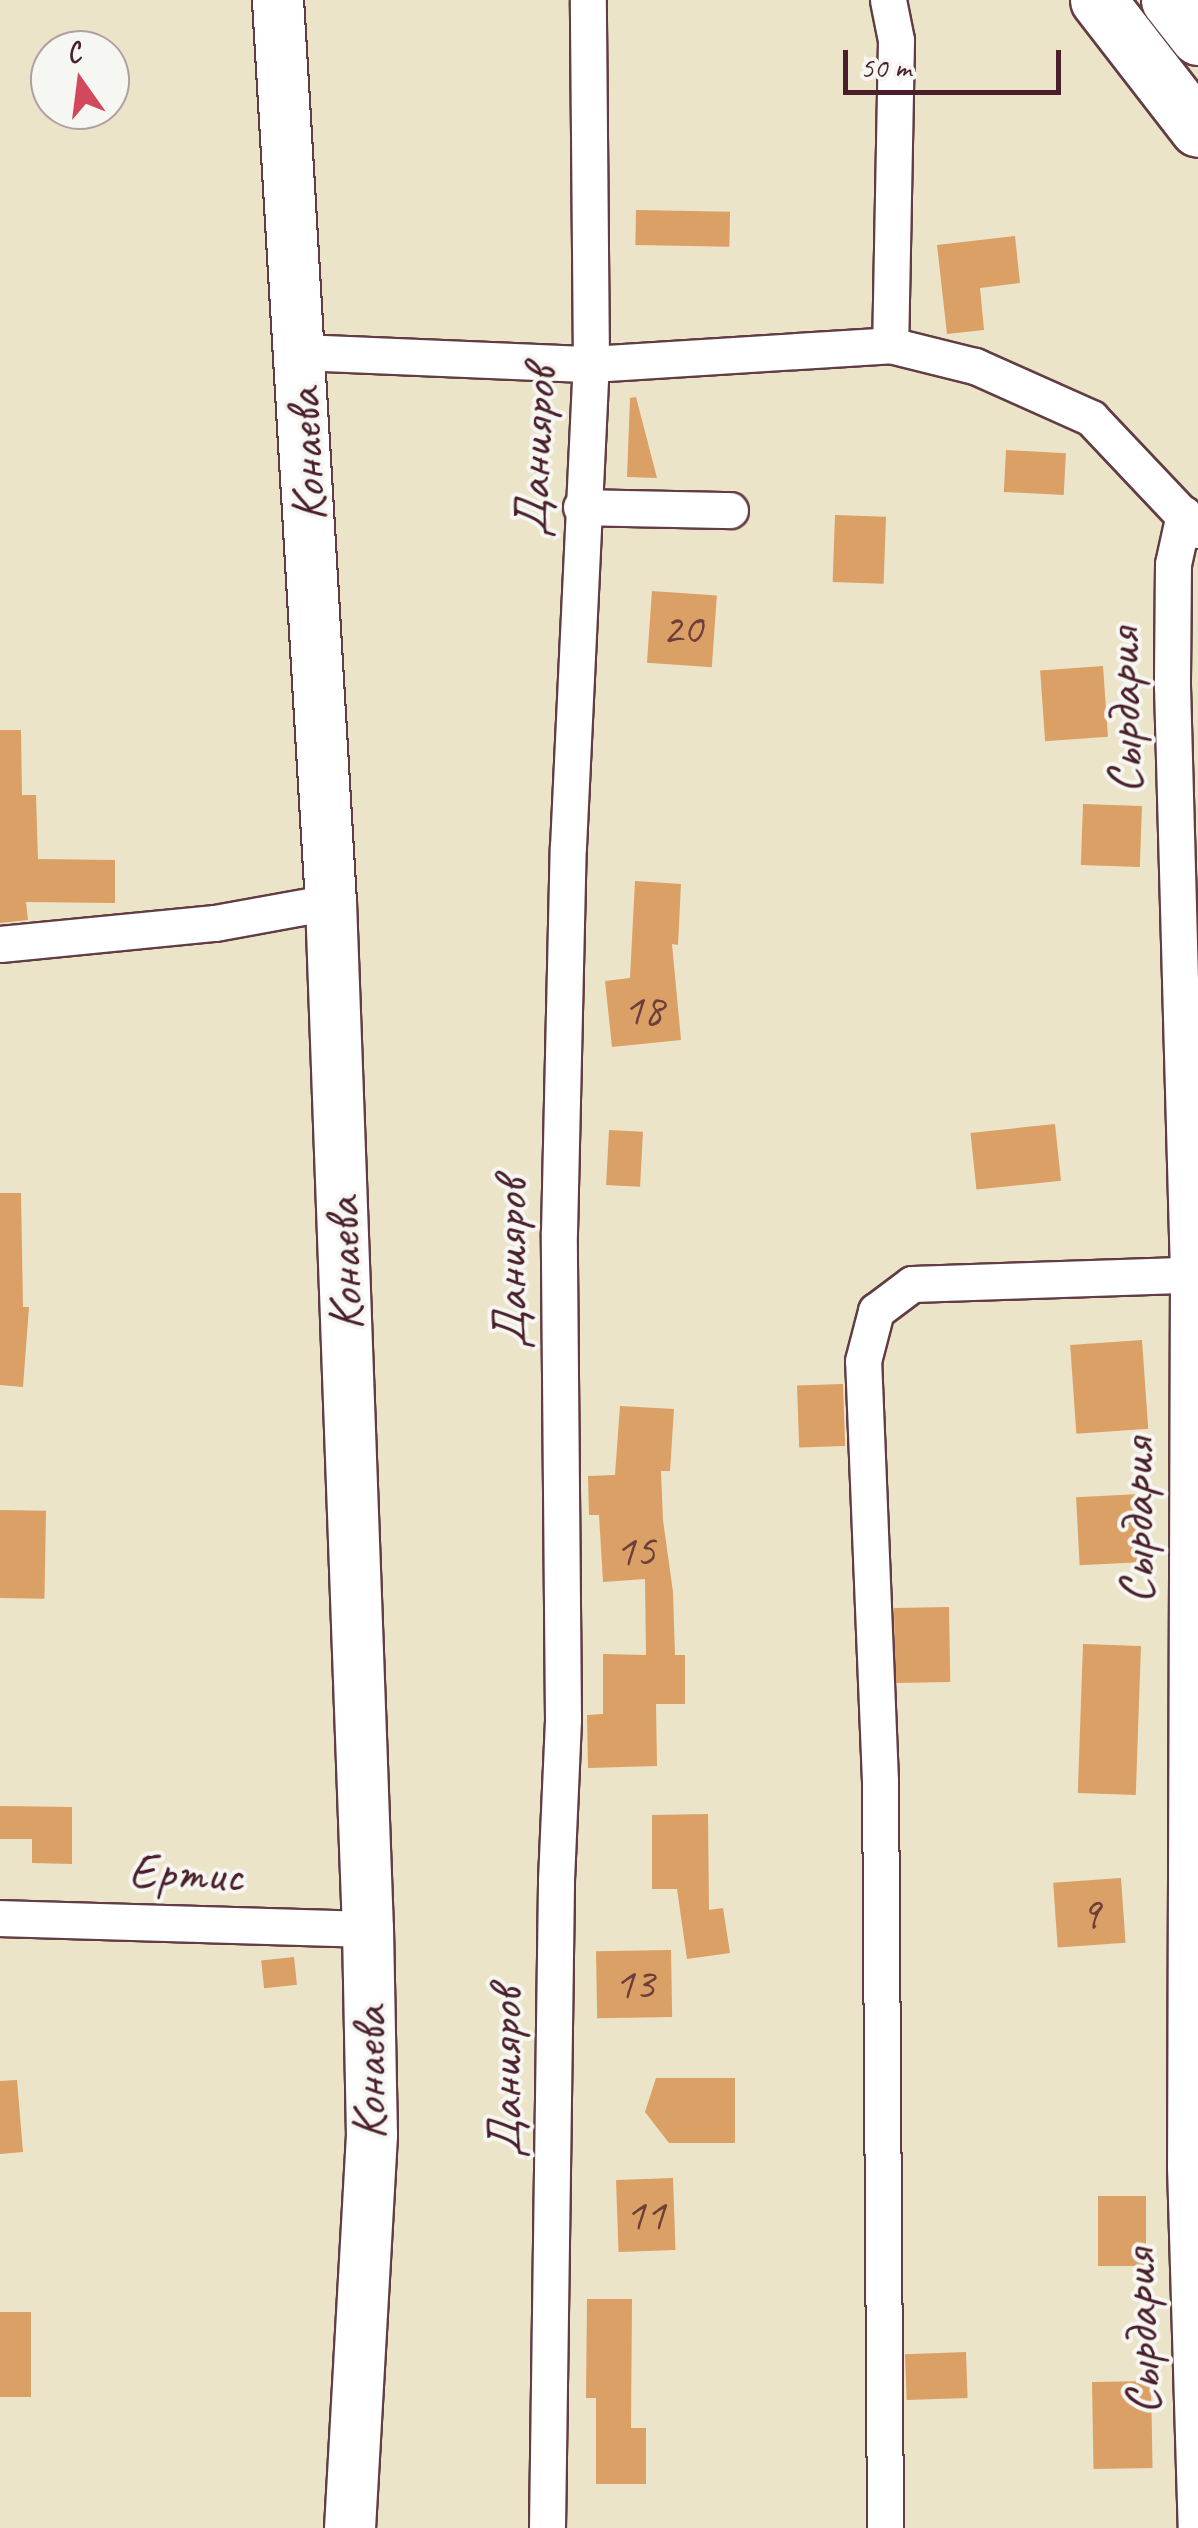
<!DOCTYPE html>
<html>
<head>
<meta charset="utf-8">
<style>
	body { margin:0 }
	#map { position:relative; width:1198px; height:2528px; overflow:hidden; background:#ece4c8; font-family:Caveat,sans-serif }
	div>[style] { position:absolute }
	.building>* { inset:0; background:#daa065; transform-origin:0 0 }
	.roads { filter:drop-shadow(2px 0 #623d43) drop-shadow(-2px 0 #623d43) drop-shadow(0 2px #623d43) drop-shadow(0 -2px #623d43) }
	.street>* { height:35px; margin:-17.5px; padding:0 17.5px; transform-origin:17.5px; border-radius:17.5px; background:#fff }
	.secondary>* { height:50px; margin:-25px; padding:0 25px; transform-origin:25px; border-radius:25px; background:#fff }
	.highway>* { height:55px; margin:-27.5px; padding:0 27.5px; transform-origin:27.5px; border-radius:27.5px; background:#fff }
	span { translate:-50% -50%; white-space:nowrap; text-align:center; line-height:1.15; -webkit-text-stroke:8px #f6f6f2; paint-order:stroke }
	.number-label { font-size:45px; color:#6e3f3a }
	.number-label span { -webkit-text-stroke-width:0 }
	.street-label { font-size:50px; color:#4a1f2b }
	.north { position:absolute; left:30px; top:30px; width:100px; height:100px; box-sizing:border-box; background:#f6f6f2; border:2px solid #b1a0a2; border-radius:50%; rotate:346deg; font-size:28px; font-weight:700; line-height:40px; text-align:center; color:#4a1f2b }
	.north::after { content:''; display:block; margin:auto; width:35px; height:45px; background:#d1495b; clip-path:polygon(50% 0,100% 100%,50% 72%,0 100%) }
	.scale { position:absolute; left:843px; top:50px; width:218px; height:45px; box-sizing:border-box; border:5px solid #4a1f2b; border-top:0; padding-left:12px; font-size:30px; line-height:35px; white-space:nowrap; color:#4a1f2b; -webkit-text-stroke:8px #f6f6f2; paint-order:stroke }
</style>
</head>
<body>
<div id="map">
	<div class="building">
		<div style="left:636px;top:210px;width:94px;height:35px;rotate:1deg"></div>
		<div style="clip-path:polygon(1015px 236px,1020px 283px,980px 288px,984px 330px,947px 334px,937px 245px)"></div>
		<div style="clip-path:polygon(636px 397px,657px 478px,627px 477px,630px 398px)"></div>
		<div style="left:1006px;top:450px;width:60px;height:42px;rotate:3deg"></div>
		<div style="left:835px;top:515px;width:51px;height:67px;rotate:2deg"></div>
		<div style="left:652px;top:591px;width:65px;height:72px;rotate:4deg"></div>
		<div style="left:1103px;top:666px;width:71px;height:63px;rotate:86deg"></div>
		<div style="clip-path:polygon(0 730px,21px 730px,22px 795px,36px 795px,38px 859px,115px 860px,115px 903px,26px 902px,28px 920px,0 923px)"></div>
		<div style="left:1083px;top:804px;width:59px;height:61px;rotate:2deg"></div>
		<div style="clip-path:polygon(635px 881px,681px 884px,678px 945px,672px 944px,681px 1040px,612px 1047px,605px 981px,630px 978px)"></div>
		<div style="left:1055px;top:1124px;width:57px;height:85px;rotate:84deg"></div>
		<div style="left:609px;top:1130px;width:34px;height:55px;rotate:3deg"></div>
		<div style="clip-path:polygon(0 1193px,21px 1193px,23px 1307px,29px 1307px,23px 1387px,0 1385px)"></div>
		<div style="left:1142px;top:1340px;width:89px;height:72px;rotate:86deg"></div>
		<div style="left:843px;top:1384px;width:62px;height:46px;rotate:88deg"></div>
		<div style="clip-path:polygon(620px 1406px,674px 1409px,670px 1471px,661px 1471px,663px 1520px,673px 1592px,675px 1655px,685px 1655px,685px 1704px,656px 1704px,657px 1766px,588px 1768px,587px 1715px,603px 1714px,603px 1654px,646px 1655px,645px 1579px,603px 1582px,599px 1515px,589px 1515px,588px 1476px,615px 1475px)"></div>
		<div style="left:1140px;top:1494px;width:68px;height:64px;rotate:87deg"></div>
		<div style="left:0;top:1510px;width:46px;height:88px;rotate:1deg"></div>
		<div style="left:949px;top:1607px;width:75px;height:55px;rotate:89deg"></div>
		<div style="left:1083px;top:1644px;width:58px;height:149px;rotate:2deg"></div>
		<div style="clip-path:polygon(0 1806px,72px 1807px,72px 1864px,32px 1863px,32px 1839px,0 1839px)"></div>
		<div style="clip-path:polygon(708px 1814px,709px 1910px,723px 1908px,730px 1953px,687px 1959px,677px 1889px,652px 1889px,652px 1815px)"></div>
		<div style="left:1121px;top:1878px;width:65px;height:68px;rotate:86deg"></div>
		<div style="left:671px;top:1950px;width:67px;height:75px;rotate:89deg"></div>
		<div style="left:294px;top:1957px;width:28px;height:33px;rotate:84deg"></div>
		<div style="clip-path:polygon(656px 2078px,735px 2078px,735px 2143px,669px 2143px,645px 2112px)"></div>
		<div style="clip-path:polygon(17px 2080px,23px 2152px,0 2154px,0 2081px)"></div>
		<div style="left:673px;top:2178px;width:72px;height:57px;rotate:88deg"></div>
		<div style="left:1098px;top:2196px;width:48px;height:70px"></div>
		<div style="clip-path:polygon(587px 2299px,632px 2299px,631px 2428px,646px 2428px,646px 2484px,596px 2484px,596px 2398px,586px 2398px)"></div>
		<div style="left:0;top:2312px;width:31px;height:85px"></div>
		<div style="left:966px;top:2352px;width:46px;height:61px;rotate:88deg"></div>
		<div style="left:1151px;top:2381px;width:87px;height:59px;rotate:89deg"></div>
	</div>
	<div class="roads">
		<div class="street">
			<div style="left:888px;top:0;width:41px;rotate:78.7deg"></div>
			<div style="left:896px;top:40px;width:305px;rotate:91.1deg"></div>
			<div style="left:300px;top:352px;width:291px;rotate:2.4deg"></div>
			<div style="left:591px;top:364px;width:300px;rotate:-3.6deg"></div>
			<div style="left:890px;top:345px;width:88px;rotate:13.9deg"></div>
			<div style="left:975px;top:366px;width:127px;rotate:24.1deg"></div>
			<div style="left:1091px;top:418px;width:154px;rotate:46.6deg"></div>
			<div style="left:581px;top:507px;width:149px;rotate:1.2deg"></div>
			<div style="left:1184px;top:514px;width:51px;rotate:102.4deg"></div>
			<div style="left:1173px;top:564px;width:122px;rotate:90.5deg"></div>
			<div style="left:1172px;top:686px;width:589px;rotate:88.44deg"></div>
			<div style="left:1188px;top:1275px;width:891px;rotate:90.19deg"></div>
			<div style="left:1185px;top:2166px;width:362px;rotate:88.3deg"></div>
			<div style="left:0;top:944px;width:216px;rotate:-5.6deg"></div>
			<div style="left:215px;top:923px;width:118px;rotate:-10.3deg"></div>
			<div style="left:0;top:1918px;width:368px;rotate:1.7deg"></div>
			<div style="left:547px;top:2528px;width:648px;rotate:-89.2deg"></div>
			<div style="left:556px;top:1880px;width:161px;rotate:-87.5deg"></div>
			<div style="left:563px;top:1719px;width:487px;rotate:-90.5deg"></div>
			<div style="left:559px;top:1232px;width:385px;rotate:-88.7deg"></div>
			<div style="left:568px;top:847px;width:484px;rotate:-87.3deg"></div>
			<div style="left:591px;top:364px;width:364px;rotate:-90.5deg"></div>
			<div style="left:885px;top:2528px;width:747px;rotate:-90.38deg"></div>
			<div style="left:880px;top:1781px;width:420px;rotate:-92.3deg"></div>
			<div style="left:863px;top:1361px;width:52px;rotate:-75.4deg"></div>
			<div style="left:876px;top:1311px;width:45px;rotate:-36.9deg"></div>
			<div style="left:912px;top:1284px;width:276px;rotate:-1.9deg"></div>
		</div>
		<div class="secondary">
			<div style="left:278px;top:0;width:904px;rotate:86.64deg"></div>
			<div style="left:331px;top:902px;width:1028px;rotate:87.94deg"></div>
			<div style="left:368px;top:1929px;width:206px;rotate:88.9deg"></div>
			<div style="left:372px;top:2135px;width:394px;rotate:93.2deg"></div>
		</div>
		<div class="highway">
			<div style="left:1098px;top:0;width:163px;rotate:52.2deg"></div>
			<div style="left:1169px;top:0;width:47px;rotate:51.9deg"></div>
		</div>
	</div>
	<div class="number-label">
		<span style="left:682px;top:629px">20</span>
		<span style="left:643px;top:1010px">18</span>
		<span style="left:635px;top:1551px">15</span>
		<span style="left:1090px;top:1914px">9</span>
		<span style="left:634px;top:1984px">13</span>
		<span style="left:645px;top:2215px">11</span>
	</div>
	<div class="street-label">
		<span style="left:535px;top:452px;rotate:-87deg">Данияров</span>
		<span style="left:306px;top:455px;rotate:-93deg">Конаева</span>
		<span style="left:1124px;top:711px;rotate:-91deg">Сырдария</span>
		<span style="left:344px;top:1264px;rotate:-92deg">Конаева</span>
		<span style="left:510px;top:1264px;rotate:-90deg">Данияров</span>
		<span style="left:1137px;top:1521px;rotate:-90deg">Сырдария</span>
		<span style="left:186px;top:1873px;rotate:2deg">Ертис</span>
		<span style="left:369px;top:2073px;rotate:-90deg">Конаева</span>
		<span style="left:505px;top:2073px;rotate:-90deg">Данияров</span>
		<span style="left:1141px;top:2332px;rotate:-92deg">Сырдария</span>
	</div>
	<div class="north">С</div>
	<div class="scale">50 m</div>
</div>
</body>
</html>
